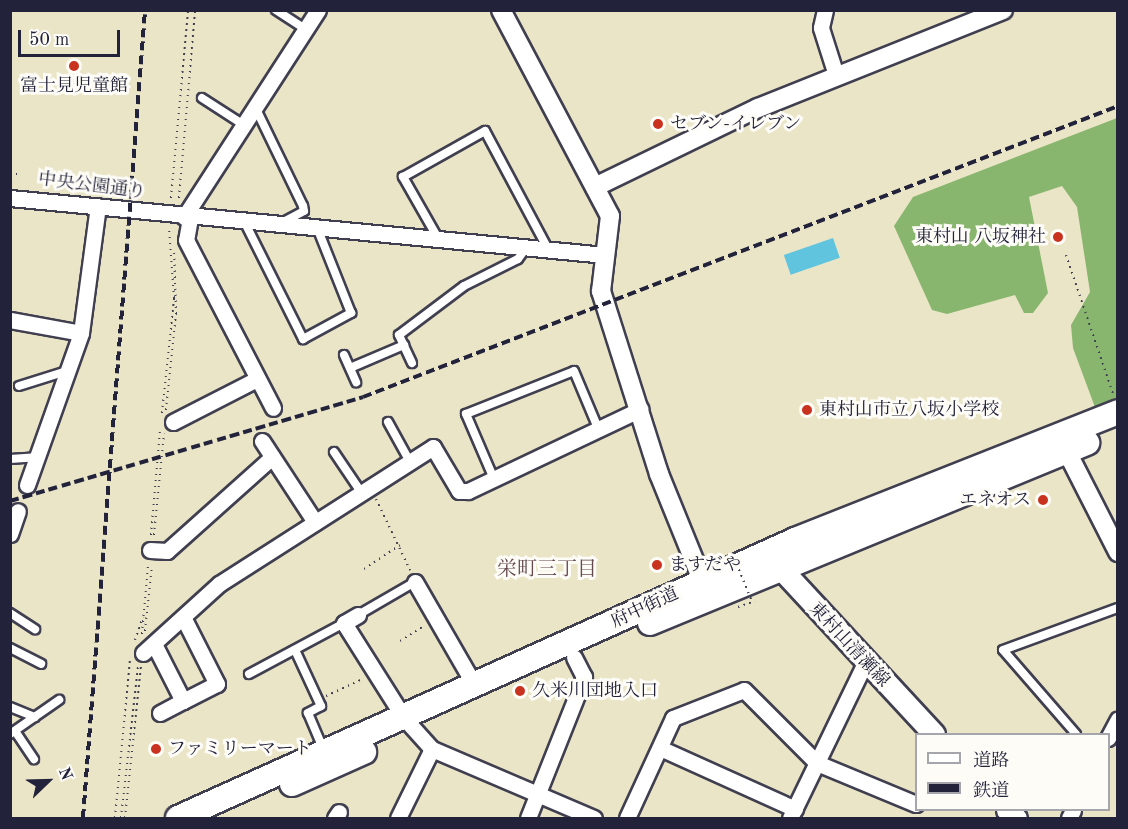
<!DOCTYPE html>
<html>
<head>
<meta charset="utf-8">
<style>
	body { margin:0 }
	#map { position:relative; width:1128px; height:829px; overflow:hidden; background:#eae5c7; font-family:"Old Standard TT","Noto Serif JP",serif }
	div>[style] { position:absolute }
	.forest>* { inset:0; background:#89b66e }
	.water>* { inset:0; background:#61c4df; transform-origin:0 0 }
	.path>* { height:2px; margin-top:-1px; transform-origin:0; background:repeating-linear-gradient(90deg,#403f50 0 1.5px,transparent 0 6px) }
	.roads { filter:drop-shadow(2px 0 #403f50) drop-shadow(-2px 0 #403f50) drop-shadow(0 2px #403f50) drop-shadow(0 -2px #403f50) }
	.service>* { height:8px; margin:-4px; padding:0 4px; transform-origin:4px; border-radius:4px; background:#fff }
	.minor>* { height:15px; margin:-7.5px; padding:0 7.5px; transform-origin:7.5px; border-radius:7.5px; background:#fff }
	.tertiary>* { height:18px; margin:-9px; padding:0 9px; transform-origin:9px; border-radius:9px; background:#fff }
	.secondary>* { height:21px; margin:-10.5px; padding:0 10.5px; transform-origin:10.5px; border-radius:10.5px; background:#fff }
	.primary>* { height:24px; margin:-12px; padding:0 12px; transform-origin:12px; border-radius:12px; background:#fff }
	.rail>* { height:4px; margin-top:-2px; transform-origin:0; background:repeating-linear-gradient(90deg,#22223b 0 9px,transparent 0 13.5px) }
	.path-bridge>* { height:2px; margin-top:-1px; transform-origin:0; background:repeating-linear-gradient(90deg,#403f50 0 1.5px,transparent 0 6px) }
	.dots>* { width:16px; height:16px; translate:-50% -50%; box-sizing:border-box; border:3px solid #fdfcf7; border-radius:50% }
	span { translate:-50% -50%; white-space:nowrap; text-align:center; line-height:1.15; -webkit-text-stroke:6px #fdfcf7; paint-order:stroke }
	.poi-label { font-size:18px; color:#22223b }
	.left { translate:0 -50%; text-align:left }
	.right { translate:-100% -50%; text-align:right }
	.street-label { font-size:18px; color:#22223b }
	.neighbourhood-label { font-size:20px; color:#66494f }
	.frame { position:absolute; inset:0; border:12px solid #22223b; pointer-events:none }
	.legend { position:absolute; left:915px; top:733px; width:195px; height:78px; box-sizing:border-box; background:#fdfcf7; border:2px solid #a5a5ac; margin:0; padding:8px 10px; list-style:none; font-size:18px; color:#22223b }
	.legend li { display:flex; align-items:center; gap:12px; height:30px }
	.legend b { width:30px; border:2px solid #a5a5ac }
	.north { position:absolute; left:18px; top:751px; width:60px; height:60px; -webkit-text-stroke:4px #fdfcf7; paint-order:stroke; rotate:67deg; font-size:16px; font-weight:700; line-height:24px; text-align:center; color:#22223b }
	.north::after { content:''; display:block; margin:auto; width:21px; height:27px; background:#22223b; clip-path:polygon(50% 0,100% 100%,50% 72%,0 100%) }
	.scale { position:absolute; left:18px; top:30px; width:102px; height:27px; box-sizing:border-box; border:3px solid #22223b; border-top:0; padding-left:8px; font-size:18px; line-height:21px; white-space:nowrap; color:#22223b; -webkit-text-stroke:4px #fdfcf7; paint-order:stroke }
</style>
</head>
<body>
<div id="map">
	<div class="forest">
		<div style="clip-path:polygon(1117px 118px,1117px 401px,1096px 410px,1073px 348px,1071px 325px,1090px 292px,1077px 207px,1062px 186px,1029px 197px,1048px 293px,1033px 313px,1024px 313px,1015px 295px,947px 314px,932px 310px,894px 226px,913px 197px)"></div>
	</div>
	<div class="water">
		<div style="left:833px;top:238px;width:21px;height:52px;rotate:71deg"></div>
	</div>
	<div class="path">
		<div style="left:10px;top:174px;width:7px"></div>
		<div style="left:171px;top:198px;width:189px;rotate:-84.8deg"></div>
		<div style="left:179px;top:198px;width:189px;rotate:-85.1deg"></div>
		<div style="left:1066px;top:255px;width:147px;rotate:71.3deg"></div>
		<div style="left:166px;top:410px;width:97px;rotate:-84.1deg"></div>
		<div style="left:176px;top:314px;width:63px;rotate:-91.8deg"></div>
		<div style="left:162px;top:413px;width:116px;rotate:-84deg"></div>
		<div style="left:174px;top:298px;width:70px;rotate:-94.1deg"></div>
		<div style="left:376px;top:499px;width:79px;rotate:64.4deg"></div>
		<div style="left:151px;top:535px;width:105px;rotate:-85.1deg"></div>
		<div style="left:154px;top:535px;width:102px;rotate:-84.4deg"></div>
		<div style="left:364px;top:569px;width:43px;rotate:-33.7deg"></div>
		<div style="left:738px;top:607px;width:18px;rotate:-19deg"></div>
		<div style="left:145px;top:631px;width:66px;rotate:-83.9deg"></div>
		<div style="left:142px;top:634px;width:69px;rotate:-85deg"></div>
		<div style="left:135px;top:640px;width:24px;rotate:-71deg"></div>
		<div style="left:400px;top:641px;width:28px;rotate:-32deg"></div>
		<div style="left:326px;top:696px;width:40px;rotate:-25deg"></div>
		<div style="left:115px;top:818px;width:159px;rotate:-84.6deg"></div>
		<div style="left:121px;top:818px;width:153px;rotate:-83.6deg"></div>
		<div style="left:125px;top:818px;width:153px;rotate:-84deg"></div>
	</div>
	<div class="roads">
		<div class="service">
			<div style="left:276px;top:10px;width:37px;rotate:33deg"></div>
			<div style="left:202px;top:98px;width:50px;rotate:32.7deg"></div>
			<div style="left:256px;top:109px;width:108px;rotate:64.1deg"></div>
			<div style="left:303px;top:206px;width:5px;rotate:79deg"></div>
			<div style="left:304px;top:211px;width:24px;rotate:152deg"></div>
			<div style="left:245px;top:223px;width:130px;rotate:63.4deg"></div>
			<div style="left:303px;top:339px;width:55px;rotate:-28.4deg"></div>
			<div style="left:351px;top:313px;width:89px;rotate:-111.7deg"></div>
			<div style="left:439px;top:240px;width:73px;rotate:-119.7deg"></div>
			<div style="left:403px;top:177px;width:94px;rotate:-29.3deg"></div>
			<div style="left:485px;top:131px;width:134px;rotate:61.9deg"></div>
			<div style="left:344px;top:355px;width:30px;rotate:66deg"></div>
			<div style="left:412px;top:363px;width:31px;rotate:-115deg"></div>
			<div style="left:399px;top:335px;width:81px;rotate:-37deg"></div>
			<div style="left:464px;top:286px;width:60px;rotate:-26.6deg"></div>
			<div style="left:518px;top:259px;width:14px;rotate:-54deg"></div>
			<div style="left:350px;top:368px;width:59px;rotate:-23.1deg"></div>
			<div style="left:19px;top:386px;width:50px;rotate:-17.4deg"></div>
			<div style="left:388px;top:422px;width:43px;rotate:61.1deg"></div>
			<div style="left:334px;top:452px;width:48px;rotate:56deg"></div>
			<div style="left:10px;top:459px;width:26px;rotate:-4deg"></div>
			<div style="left:494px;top:479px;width:71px;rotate:-113.3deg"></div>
			<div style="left:466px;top:414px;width:116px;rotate:-21.7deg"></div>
			<div style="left:574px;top:371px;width:62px;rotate:67.2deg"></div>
			<div style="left:10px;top:613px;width:30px;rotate:33deg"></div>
			<div style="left:358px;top:615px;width:66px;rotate:-30.1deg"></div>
			<div style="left:10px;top:648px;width:35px;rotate:27deg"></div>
			<div style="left:295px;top:650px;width:62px;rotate:65.1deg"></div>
			<div style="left:321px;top:706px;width:15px;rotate:152deg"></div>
			<div style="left:308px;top:713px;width:39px;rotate:67deg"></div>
			<div style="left:249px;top:674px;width:108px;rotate:-28.2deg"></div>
			<div style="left:10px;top:707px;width:27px;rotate:22deg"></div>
			<div style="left:15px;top:731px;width:34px;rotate:56deg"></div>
			<div style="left:10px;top:734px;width:60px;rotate:-34.8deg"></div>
			<div style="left:1076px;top:734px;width:111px;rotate:-131deg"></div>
			<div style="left:1003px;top:650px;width:122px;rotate:-20.1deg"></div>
		</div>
		<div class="minor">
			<div style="left:825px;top:10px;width:18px;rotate:103deg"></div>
			<div style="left:821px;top:28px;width:49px;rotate:72.3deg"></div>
			<div style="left:10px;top:198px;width:598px;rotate:5.47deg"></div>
			<div style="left:184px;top:217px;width:247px;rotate:-57.1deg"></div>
			<div style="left:190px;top:218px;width:22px;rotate:100deg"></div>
			<div style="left:186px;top:240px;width:189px;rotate:62.6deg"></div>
			<div style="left:10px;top:320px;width:72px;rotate:10.4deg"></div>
			<div style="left:81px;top:333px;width:128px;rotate:-82.4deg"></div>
			<div style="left:173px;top:422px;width:94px;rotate:-27.1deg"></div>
			<div style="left:262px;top:441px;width:97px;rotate:56.8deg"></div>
			<div style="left:27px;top:485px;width:161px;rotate:-70.4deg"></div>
			<div style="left:10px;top:534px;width:24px;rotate:-71deg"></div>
			<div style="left:150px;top:550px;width:17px;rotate:3deg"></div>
			<div style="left:167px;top:551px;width:141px;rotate:-41.8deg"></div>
			<div style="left:415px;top:582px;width:120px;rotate:60deg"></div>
			<div style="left:358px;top:615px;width:16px;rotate:150deg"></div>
			<div style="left:344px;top:623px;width:112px;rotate:57.7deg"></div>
			<div style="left:404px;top:718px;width:42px;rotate:47.9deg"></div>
			<div style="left:432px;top:749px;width:176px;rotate:23.1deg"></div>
			<div style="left:154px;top:644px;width:64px;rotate:63deg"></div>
			<div style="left:183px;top:701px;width:38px;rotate:-27deg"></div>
			<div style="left:217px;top:684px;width:75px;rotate:-116.9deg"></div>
			<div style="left:143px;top:653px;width:103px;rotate:-42.2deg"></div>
			<div style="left:219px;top:584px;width:254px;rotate:-32.6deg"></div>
			<div style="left:433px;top:447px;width:51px;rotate:59.4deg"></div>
			<div style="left:459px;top:491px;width:9px"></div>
			<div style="left:468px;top:491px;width:191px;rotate:-25.4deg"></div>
			<div style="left:160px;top:713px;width:26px;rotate:-28deg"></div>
			<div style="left:1108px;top:738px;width:21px;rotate:-62deg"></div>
			<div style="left:660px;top:748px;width:148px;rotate:24.3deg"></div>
			<div style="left:335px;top:818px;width:7px;rotate:-56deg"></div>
			<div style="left:398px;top:818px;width:77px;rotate:-63.8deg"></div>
			<div style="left:528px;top:818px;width:152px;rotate:-68.3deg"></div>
			<div style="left:584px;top:677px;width:22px;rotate:-117deg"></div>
			<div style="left:627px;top:818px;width:110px;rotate:-65.3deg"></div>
			<div style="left:673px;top:718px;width:76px;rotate:-21.5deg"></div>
			<div style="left:744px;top:690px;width:103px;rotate:45deg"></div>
			<div style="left:817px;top:763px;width:107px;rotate:22.5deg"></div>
			<div style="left:790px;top:818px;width:172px;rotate:-64.2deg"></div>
			<div style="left:1069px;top:818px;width:9px;rotate:-63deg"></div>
		</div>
		<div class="tertiary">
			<div style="left:501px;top:10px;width:233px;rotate:62.1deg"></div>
			<div style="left:610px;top:216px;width:76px;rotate:96.8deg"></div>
			<div style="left:601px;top:291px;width:192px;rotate:72.4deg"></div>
			<div style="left:659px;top:474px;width:127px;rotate:67.9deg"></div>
			<div style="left:595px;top:187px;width:181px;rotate:-25.9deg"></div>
			<div style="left:758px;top:108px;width:264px;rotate:-21.8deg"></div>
			<div style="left:1061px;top:440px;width:126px;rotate:63deg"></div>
		</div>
		<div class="secondary">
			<div style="left:771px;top:558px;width:240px;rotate:47.2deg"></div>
			<div style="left:1007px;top:810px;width:12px;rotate:42deg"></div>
		</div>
		<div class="primary">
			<div style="left:650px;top:623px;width:473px;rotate:-22.4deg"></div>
			<div style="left:292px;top:784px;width:79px;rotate:-24deg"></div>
			<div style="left:178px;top:818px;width:677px;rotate:-24.25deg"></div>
			<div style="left:795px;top:540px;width:347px;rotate:-21.6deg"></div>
		</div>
	</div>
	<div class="rail">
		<div style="left:10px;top:501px;width:368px;rotate:-16.4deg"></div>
		<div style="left:363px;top:397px;width:809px;rotate:-21.08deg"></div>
		<div style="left:83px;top:818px;width:810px;rotate:-85.61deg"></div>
	</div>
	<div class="path-bridge">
		<div style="left:732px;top:553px;width:50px;rotate:67.6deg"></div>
	</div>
	<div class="dots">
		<div style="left:74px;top:66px;background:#c8321e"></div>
		<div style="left:658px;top:124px;background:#c8321e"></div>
		<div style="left:1058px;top:237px;background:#c8321e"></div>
		<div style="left:807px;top:410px;background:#c8321e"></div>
		<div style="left:1043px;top:500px;background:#c8321e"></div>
		<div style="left:657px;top:565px;background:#c8321e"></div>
		<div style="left:520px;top:691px;background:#c8321e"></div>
		<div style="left:156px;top:749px;background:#c8321e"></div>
	</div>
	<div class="poi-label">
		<span style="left:74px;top:86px">富士見児童館</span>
		<span class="left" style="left:670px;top:124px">セブン-イレブン</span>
		<span class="right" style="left:1046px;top:237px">東村山 八坂神社</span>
		<span class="left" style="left:819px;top:410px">東村山市立八坂小学校</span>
		<span class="right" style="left:1031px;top:500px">エネオス</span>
		<span class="left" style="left:669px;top:565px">ますだや</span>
		<span class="left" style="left:532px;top:691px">久米川団地入口</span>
		<span class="left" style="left:168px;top:749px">ファミリーマート</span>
	</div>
	<div class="street-label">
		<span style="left:92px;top:186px;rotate:7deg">中央公園通り</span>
		<span style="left:645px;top:608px;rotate:-25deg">府中街道</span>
		<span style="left:849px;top:645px;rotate:47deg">東村山清瀬線</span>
	</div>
	<div class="neighbourhood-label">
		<span style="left:547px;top:570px">栄町三丁目</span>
	</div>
	<div class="frame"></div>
	<ul class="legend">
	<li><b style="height:8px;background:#fff"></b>道路</li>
	<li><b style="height:8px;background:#22223b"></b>鉄道</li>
	</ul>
	<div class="north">N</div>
	<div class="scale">50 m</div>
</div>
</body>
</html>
